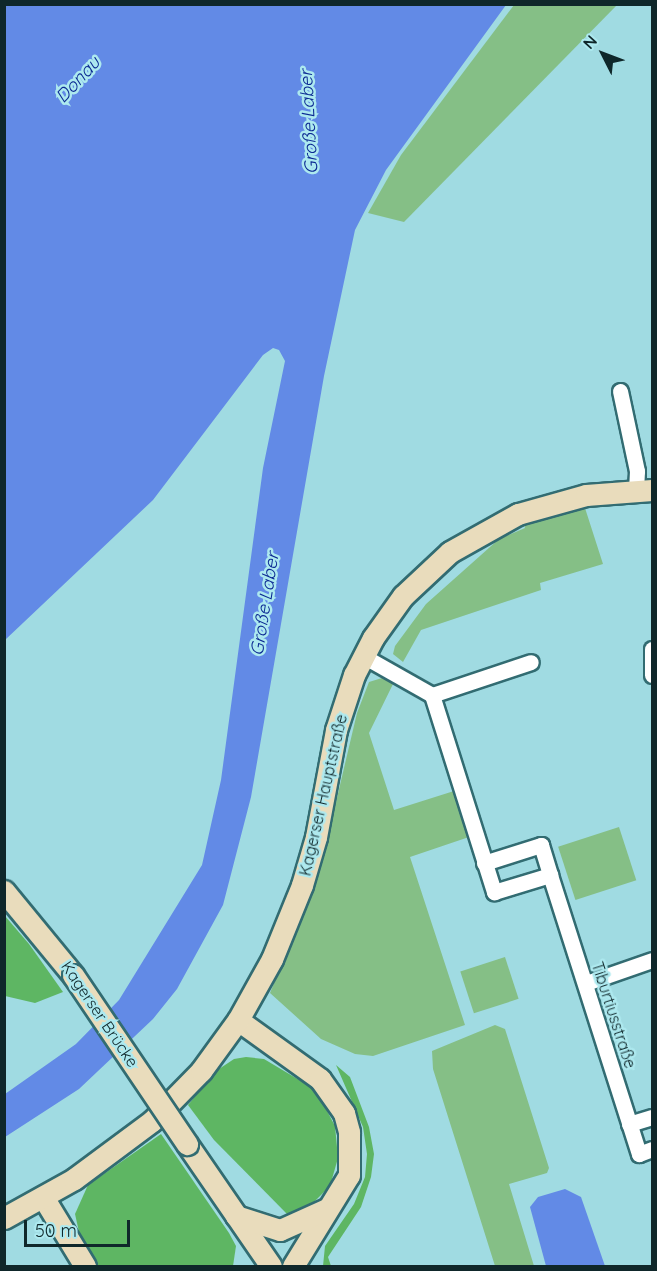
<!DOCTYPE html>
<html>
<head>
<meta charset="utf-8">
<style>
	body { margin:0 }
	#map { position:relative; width:657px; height:1271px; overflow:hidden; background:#a0dbe2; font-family:Quicksand,sans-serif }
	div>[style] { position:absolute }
	.green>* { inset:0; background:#85bf86; transform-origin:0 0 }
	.forest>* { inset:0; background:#5eb663 }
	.water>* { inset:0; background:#628ae6 }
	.roads { filter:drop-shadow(2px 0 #326c72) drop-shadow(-2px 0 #326c72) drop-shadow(0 2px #326c72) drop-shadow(0 -2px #326c72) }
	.street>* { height:15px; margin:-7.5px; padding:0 7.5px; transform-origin:7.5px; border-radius:7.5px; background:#fff }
	.secondary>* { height:21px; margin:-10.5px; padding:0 10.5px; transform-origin:10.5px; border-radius:10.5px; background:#e9dcbc }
	.bridges { filter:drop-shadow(2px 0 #326c72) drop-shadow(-2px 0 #326c72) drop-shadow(0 2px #326c72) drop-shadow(0 -2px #326c72) }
	.secondary-bridge>* { height:21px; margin:-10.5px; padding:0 10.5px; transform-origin:10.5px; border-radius:10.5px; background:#e9dcbc }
	span { translate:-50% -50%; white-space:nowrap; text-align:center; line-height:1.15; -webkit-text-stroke:5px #ade9ef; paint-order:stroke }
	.street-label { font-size:16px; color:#0f272a }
	.water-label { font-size:18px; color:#0a2892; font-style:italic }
	.frame { position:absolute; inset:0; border:6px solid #0f272a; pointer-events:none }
	.north { position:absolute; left:573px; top:24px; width:60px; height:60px; -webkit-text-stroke:4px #ade9ef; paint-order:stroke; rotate:312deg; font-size:16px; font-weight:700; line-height:24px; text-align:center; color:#0f272a }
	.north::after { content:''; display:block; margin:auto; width:21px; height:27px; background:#0f272a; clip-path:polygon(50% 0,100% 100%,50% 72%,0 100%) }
	.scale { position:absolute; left:24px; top:1220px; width:106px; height:27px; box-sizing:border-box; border:3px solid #0f272a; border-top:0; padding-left:8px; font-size:18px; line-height:21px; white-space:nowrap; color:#0f272a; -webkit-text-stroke:4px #ade9ef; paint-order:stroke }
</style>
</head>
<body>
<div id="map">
	<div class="green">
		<div style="clip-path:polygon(514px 5px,617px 5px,404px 222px,368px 213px,401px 155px)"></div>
		<div style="clip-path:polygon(585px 508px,603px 564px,540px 583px,541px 590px,421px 630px,403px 662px,393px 654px,395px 646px,426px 604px,499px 539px,525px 528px,524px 524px)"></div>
		<div style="clip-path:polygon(382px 678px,394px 682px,369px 733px,394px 810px,454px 791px,469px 837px,410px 857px,465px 1025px,373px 1056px,355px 1054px,321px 1039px,270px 993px,319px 874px,357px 713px,369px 682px)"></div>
		<div style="left:619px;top:827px;width:56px;height:64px;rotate:72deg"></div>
		<div style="left:505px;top:957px;width:44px;height:47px;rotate:72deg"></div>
		<div style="clip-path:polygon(495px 1025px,505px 1029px,549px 1168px,547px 1173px,509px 1184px,534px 1266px,495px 1266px,433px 1069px,432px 1051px)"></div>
	</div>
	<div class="forest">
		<div style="clip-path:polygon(5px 916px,29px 944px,63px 992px,35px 1003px,5px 996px)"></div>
		<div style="clip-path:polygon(246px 1057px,264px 1059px,316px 1090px,335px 1126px,338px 1158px,330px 1186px,309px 1207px,287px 1214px,214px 1140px,188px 1105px,216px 1071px,234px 1059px)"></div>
		<div style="clip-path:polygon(336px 1065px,350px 1077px,369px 1127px,374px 1154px,371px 1177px,361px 1207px,328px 1257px,331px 1266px,323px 1266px,325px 1246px,354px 1204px,365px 1177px,367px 1154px,363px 1127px)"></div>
		<div style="clip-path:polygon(161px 1134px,229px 1233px,236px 1246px,233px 1266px,97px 1266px,81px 1241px,75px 1214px,88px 1185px)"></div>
	</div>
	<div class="water">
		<div style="clip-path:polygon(5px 5px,506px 5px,386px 170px,355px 230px,324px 376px,251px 797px,223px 905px,177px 989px,153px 1019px,79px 1089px,5px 1137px,5px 1094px,76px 1044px,119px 1000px,202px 865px,221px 780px,263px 468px,285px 361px,279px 350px,273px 348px,263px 355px,153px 500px,5px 640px)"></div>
		<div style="clip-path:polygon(565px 1189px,581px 1197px,605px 1266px,546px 1266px,530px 1207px,538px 1197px)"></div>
	</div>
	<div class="roads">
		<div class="street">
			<div style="left:620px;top:391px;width:82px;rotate:78deg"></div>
			<div style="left:637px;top:471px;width:19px;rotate:93deg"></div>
			<div style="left:652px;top:649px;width:26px;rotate:90deg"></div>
			<div style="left:363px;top:656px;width:79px;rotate:29.5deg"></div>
			<div style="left:432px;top:695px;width:207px;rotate:72.5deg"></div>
			<div style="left:494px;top:892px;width:59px;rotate:-16.9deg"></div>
			<div style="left:550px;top:875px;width:293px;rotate:72.3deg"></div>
			<div style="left:639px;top:1154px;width:14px;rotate:-21deg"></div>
			<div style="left:432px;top:695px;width:104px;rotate:-18.4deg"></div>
			<div style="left:484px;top:863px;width:60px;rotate:-17.5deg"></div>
			<div style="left:541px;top:845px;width:31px;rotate:73deg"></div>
			<div style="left:586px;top:983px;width:70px;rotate:-19.2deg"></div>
			<div style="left:629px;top:1124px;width:24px;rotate:-17deg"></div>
		</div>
		<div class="secondary">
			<div style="left:4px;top:891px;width:109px;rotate:50.6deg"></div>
			<div style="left:238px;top:1020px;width:101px;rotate:35.7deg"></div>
			<div style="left:320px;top:1079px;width:42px;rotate:54.8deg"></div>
			<div style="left:344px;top:1113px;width:20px;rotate:75deg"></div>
			<div style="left:349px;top:1132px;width:43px;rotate:90deg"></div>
			<div style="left:349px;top:1175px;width:107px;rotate:121.6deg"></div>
			<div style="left:187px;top:1144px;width:148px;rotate:55.5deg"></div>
			<div style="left:43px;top:1197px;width:81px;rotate:58.7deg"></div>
			<div style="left:236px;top:1216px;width:46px;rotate:17.7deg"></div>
			<div style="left:280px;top:1230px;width:51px;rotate:-24.1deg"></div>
			<div style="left:4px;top:1218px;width:80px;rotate:-29.1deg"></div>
			<div style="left:74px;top:1179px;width:97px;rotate:-36.6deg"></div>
			<div style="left:152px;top:1121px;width:70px;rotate:-45.6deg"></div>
			<div style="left:201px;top:1071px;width:63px;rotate:-54deg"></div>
			<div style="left:238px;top:1020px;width:70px;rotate:-60.9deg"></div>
			<div style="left:272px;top:959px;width:80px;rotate:-67.9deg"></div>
			<div style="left:302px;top:885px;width:50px;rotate:-73.7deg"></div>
			<div style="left:316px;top:837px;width:109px;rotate:-79.4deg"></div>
			<div style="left:336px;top:730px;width:58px;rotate:-71.9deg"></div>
			<div style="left:354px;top:675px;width:42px;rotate:-62.8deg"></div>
			<div style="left:373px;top:638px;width:52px;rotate:-54.5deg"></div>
			<div style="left:403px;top:596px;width:64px;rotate:-43.1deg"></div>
			<div style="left:450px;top:552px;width:78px;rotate:-29.2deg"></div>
			<div style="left:518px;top:514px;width:71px;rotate:-15.6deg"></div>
			<div style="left:586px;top:495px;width:66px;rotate:-4.3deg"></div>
		</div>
	</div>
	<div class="bridges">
		<div class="secondary-bridge">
			<div style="left:73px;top:975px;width:204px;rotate:56deg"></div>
		</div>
	</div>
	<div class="street-label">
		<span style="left:323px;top:795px;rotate:-77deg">Kagerser Hauptstraße</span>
		<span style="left:100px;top:1014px;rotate:56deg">Kagerser Brücke</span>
		<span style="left:614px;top:1015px;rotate:72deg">Tiburtiusstraße</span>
	</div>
	<div class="water-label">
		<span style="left:78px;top:80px;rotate:-47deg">Donau</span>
		<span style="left:309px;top:122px;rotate:-93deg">Große Laber</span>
		<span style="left:265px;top:604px;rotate:-81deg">Große Laber</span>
	</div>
	<div class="frame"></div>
	<div class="north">N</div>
	<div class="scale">50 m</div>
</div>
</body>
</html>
